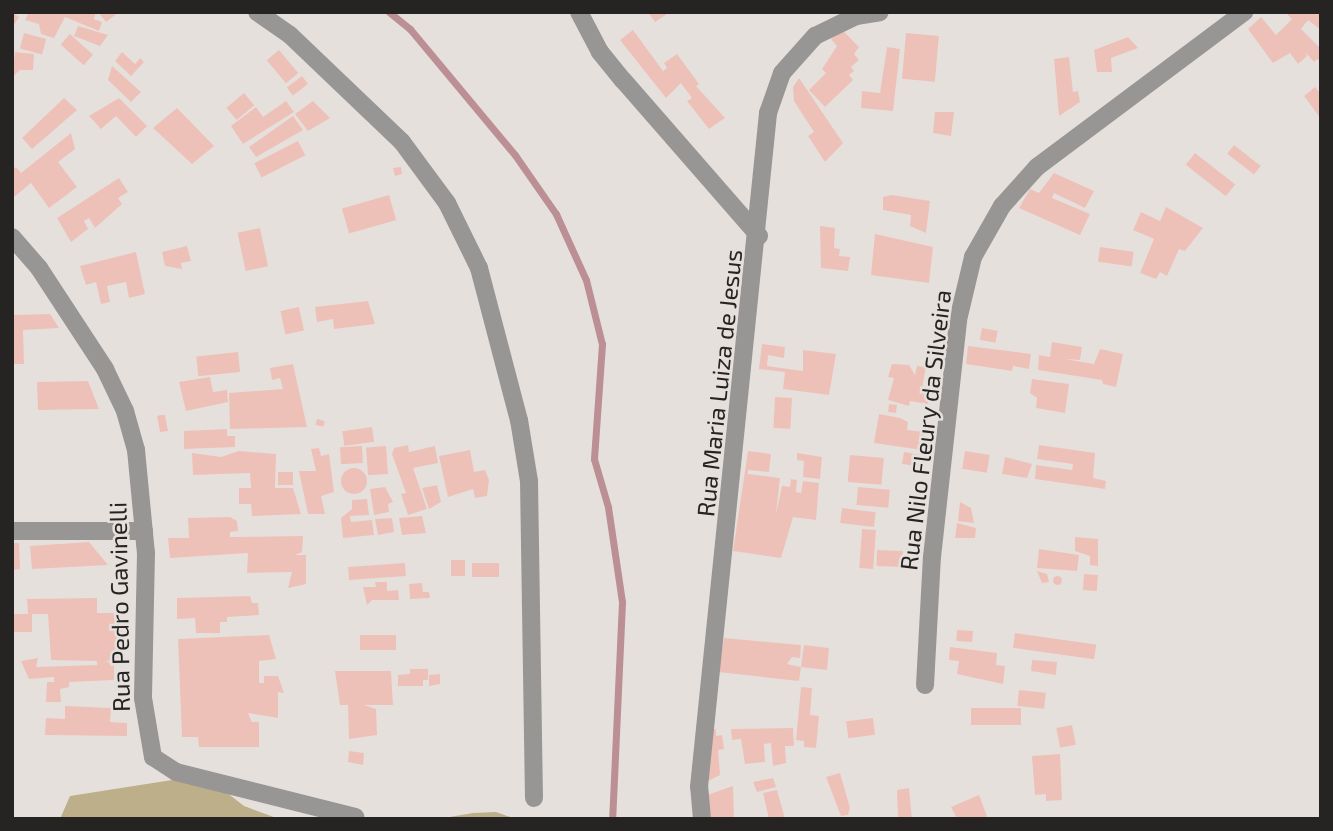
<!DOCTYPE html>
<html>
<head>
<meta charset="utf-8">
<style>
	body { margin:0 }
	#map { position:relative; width:1333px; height:831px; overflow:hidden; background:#e6e0dd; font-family:"Exo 2",sans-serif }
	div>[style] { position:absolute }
	.forest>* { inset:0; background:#bdaf89 }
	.stream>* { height:7px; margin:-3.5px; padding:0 3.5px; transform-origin:3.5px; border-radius:3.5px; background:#bb8f93 }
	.building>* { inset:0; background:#eec1b8; transform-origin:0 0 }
	.round { border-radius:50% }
	.minor>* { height:18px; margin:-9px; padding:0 9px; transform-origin:9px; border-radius:9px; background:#989694 }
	span { translate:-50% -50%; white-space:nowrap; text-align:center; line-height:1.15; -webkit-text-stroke:5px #e6e0dd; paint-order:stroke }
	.street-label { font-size:24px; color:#262423 }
	.frame { position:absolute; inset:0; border:14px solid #262423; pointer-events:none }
</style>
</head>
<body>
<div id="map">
	<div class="forest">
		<div style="clip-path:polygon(204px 775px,244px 806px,279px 819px,60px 819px,70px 796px)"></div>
		<div style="clip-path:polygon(496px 812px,516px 819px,438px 819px,473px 813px)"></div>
	</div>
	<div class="stream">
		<div style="left:389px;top:12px;width:27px;rotate:39deg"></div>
		<div style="left:410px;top:29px;width:164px;rotate:50.2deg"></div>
		<div style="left:515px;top:155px;width:72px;rotate:55.2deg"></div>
		<div style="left:556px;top:214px;width:72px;rotate:65.6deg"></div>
		<div style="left:586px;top:280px;width:66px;rotate:76deg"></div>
		<div style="left:602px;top:344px;width:115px;rotate:94deg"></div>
		<div style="left:594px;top:459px;width:50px;rotate:73.7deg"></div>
		<div style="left:608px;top:507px;width:96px;rotate:81.6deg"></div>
		<div style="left:622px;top:602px;width:217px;rotate:92.6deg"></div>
	</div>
	<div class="building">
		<div style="clip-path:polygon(12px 12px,19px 17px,12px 28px)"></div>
		<div style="clip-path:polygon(29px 12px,96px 12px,94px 19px,102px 22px,99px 31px,65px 17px,54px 38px,41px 34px,39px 24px,25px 20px)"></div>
		<div style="clip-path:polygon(98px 12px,119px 12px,106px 22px)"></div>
		<div style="clip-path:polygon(648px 12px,670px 12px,655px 22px)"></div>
		<div style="clip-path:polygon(1285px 12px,1321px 12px,1321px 30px,1308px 20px,1301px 29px,1321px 49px,1321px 62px,1317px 59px,1314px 62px,1305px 52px,1307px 56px,1298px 64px,1290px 53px,1273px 63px,1248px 29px,1261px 17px,1276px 35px,1292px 19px)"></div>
		<div style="clip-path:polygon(78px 26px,108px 35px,100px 46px,74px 36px)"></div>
		<div style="clip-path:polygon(841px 29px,859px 47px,854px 54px,859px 60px,851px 67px,854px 71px,849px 75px,853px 80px,825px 107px,809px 90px,826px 73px,822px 69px,837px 46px,831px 39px)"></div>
		<div style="clip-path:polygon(633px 30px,663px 71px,667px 68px,664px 63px,677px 54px,699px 84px,696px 86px,725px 118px,709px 129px,687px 101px,692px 98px,681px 83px,666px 98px,620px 40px)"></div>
		<div style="left:24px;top:33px;width:23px;height:16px;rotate:15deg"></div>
		<div style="left:906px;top:33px;width:33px;height:46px;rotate:5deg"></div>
		<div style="left:70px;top:34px;width:31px;height:14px;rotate:42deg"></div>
		<div style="clip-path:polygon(1128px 37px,1138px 48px,1111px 58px,1112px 72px,1097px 72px,1094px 50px)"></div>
		<div style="clip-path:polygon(887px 47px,900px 49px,893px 111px,861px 108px,862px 91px,880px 93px)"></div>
		<div style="left:279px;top:50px;width:30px;height:16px;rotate:50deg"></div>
		<div style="clip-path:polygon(15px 52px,34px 54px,33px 70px,20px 70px,12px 77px)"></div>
		<div style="clip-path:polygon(122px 52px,135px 64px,140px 58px,144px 62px,131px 76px,115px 61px)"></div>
		<div style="clip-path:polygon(1069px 57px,1073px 92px,1078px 91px,1080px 102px,1059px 116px,1054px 59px)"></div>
		<div style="clip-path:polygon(112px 66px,141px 92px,131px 102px,108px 80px)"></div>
		<div style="left:302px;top:76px;width:10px;height:19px;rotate:53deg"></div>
		<div style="clip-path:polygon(799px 78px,843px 143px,825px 162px,808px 136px,814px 132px,794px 101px,793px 87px)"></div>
		<div style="clip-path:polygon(1315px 87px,1321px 94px,1321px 119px,1304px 96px)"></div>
		<div style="left:244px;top:93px;width:16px;height:23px;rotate:50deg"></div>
		<div style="clip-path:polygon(64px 98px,77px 110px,32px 149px,22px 138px)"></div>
		<div style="clip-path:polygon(119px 98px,147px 126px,136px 137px,116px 116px,101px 129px,89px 116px)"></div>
		<div style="clip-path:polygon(286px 101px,294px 112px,243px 144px,231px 126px,256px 107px,263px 117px)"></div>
		<div style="clip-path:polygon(313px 101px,330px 118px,308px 131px,295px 114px)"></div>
		<div style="clip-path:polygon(177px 108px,214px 146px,192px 164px,153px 128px)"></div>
		<div style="clip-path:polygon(935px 112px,954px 112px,951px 136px,933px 133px)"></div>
		<div style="clip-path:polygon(293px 116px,303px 130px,256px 157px,249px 147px)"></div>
		<div style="clip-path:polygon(71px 133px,75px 149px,58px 162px,77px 187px,49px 208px,31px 183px,14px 197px,12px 170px,16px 167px,21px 173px)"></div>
		<div style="left:298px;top:141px;width:16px;height:49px;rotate:63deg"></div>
		<div style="left:1234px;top:145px;width:34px;height:11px;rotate:38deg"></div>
		<div style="left:1195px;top:153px;width:51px;height:15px;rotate:38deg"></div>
		<div style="clip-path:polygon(401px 167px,402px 174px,395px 176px,393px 168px)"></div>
		<div style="clip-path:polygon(1054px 173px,1094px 191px,1085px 208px,1054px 193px,1052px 198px,1090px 214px,1080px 235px,1019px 208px,1030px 189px,1039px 193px)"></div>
		<div style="clip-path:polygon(119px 178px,128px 192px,118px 198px,122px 204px,95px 228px,89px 218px,84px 221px,88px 229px,71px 242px,57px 218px)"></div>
		<div style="left:389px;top:195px;width:26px;height:49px;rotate:74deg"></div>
		<div style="clip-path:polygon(892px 195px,930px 201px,926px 233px,910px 226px,911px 215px,883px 210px,883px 197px)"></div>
		<div style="clip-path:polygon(1166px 207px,1203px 228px,1185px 251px,1179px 249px,1167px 276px,1160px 272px,1156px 279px,1140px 273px,1154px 239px,1133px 230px,1141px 212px,1160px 221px)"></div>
		<div style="clip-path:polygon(820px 226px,835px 228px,834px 248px,840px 249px,839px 256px,850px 257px,848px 271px,821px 268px)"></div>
		<div style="left:260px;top:228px;width:39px;height:23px;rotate:78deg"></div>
		<div style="clip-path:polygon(875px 234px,933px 247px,929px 283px,871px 275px)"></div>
		<div style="clip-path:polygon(187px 246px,191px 261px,181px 263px,182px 269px,165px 266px,162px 252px)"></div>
		<div style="left:1100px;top:247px;width:34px;height:15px;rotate:8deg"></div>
		<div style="clip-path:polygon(136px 252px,145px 294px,129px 298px,126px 282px,107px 286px,110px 302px,101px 304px,96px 282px,86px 285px,80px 266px)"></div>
		<div style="clip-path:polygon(368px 301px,375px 324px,334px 329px,333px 319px,317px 322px,315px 307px)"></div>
		<div style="left:299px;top:307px;width:24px;height:19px;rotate:78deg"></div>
		<div style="clip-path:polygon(50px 314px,59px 328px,23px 330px,24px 364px,12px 364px,12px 315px)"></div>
		<div style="left:982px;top:328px;width:16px;height:12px;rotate:11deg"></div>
		<div style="clip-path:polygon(1052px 342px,1082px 347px,1080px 360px,1065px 359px,1094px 364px,1100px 349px,1123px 354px,1116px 387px,1103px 384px,1102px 380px,1038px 370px,1039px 355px,1050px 357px)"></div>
		<div style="clip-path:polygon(762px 344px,785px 347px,784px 358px,768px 355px,767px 366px,803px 371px,803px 350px,836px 354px,829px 395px,783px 389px,785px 372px,759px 369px)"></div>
		<div style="clip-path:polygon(968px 346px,1031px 354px,1029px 369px,1013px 366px,1012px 371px,966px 364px)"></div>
		<div style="left:238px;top:352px;width:20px;height:42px;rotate:84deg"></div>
		<div style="clip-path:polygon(293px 364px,307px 427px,230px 429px,229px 393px,283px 389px,280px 378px,272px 380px,270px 368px)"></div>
		<div style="clip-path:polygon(892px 364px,909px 365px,915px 375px,917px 366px,926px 367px,922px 388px,930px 389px,928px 404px,910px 401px,909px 406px,888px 400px,894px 378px,888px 377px)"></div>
		<div style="clip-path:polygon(210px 377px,213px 392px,227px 390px,228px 402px,186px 411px,179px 382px)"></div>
		<div style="clip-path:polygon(1032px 379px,1069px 384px,1065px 413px,1036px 408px,1037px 398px,1030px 393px)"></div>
		<div style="clip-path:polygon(88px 381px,99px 409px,38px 410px,37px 382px)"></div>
		<div style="left:775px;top:397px;width:17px;height:31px;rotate:3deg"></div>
		<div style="left:889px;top:404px;width:8px;height:8px;rotate:7deg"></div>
		<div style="clip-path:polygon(879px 414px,900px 418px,908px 422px,907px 430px,924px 432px,922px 450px,874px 443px)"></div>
		<div style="clip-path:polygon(161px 415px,165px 415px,168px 431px,160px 432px,157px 416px)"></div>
		<div style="left:317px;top:419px;width:8px;height:6px;rotate:14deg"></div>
		<div style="left:372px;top:427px;width:15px;height:30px;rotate:82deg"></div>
		<div style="clip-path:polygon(227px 429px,227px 436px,235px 436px,235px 447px,184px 449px,184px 431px)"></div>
		<div style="clip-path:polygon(408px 445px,409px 452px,435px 446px,438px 463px,413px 468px,427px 509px,408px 515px,401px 494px,406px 493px,392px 454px,394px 448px)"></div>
		<div style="clip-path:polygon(1039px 445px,1095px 453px,1093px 478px,1106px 481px,1105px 489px,1035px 479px,1036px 465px,1072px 470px,1073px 464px,1037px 459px)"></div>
		<div style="left:362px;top:446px;width:17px;height:22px;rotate:87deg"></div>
		<div style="left:386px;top:446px;width:28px;height:20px;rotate:86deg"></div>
		<div style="clip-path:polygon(319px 448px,321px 456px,329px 454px,334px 492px,321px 496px,325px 514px,308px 514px,299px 471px,316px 471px,311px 449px)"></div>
		<div style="clip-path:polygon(470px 450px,474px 472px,485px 470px,489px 480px,487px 496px,475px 498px,473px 489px,448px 497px,439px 456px)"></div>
		<div style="clip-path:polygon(239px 451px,276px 454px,275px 488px,293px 488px,301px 514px,252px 516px,251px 504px,239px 504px,239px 488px,251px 488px,250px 473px,193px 475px,192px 453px,221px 457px)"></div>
		<div style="clip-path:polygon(748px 451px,771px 454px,769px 472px,748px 470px,748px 474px,780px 478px,776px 514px,782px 486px,790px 487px,791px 479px,797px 480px,796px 492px,801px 493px,803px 481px,819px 483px,816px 520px,793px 517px,781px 558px,733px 551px)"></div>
		<div style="left:965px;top:451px;width:25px;height:18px;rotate:9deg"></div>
		<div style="left:904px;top:452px;width:17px;height:12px;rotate:10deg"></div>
		<div style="clip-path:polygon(797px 453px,822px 457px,820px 479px,803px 477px,804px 461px,797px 460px)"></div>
		<div style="left:850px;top:455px;width:34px;height:27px;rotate:5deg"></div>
		<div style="clip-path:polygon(1005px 457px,1032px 464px,1027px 478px,1002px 474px)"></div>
		<div class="round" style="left:341px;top:468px;width:26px;height:26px"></div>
		<div style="left:278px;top:472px;width:15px;height:13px"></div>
		<div style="clip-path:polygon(437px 485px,441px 502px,429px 509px,422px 488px)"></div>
		<div style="clip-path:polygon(385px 487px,393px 502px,388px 504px,389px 512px,374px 515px,370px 489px)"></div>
		<div style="left:858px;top:487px;width:32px;height:18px;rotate:5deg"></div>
		<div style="clip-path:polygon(367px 499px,369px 515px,350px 516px,351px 522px,372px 520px,374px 535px,343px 538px,341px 518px,352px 509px,352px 500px)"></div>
		<div style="clip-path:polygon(960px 502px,971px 508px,974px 523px,958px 521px)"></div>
		<div style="left:842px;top:508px;width:34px;height:15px;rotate:7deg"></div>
		<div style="clip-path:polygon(422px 516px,426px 533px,402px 535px,399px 518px)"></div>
		<div style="clip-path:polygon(230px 517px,237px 521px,238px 531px,230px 532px,230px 537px,303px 536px,302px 552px,295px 555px,306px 555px,306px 584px,288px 588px,292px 572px,247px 573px,248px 553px,170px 558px,168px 538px,189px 538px,188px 518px)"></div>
		<div style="clip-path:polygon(392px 518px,394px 532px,378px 535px,375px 519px)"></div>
		<div style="clip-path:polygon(957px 523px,976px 528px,975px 538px,955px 538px)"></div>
		<div style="left:862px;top:529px;width:14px;height:39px;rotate:4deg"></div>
		<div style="clip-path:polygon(1075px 537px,1098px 539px,1098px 566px,1090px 565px,1090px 556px,1075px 551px)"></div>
		<div style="clip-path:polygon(89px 542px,108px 565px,32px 569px,30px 546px)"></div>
		<div style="clip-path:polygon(12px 543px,19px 543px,20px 569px,12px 570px)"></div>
		<div style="clip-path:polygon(1039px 549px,1079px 555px,1077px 571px,1037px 568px)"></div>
		<div style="left:877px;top:550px;width:26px;height:16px;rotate:2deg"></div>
		<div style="left:451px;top:560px;width:14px;height:16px"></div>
		<div style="left:405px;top:563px;width:13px;height:57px;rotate:86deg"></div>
		<div style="left:472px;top:563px;width:27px;height:14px"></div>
		<div style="clip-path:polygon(1037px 571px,1047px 574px,1049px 582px,1042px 583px)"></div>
		<div style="left:1084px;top:574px;width:14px;height:16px;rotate:4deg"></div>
		<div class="round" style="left:1052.5px;top:575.5px;width:9px;height:9px"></div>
		<div style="clip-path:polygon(375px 582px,387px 582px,387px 591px,398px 590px,399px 600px,372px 600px,367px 605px,363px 587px,376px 587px)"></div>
		<div style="clip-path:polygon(422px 583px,423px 592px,429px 592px,430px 598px,410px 599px,409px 584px)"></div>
		<div style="clip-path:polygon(250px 596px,252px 603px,258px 603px,259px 615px,227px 617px,227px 622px,220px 622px,220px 633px,196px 633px,195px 618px,177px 619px,177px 598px)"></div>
		<div style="clip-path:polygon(97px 598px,97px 613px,117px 613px,118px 630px,122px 630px,124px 659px,106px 661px,114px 665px,114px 680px,69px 682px,69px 687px,60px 689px,61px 702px,46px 702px,47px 682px,54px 682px,54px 677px,29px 679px,21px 661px,38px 658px,36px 667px,97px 665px,97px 661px,51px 660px,48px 614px,32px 614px,32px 632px,12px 632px,12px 614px,28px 614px,27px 599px)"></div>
		<div style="left:957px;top:630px;width:16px;height:11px;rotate:4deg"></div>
		<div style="left:1015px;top:633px;width:82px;height:15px;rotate:8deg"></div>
		<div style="clip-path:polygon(269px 635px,276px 659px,259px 661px,259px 683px,264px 683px,264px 676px,278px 676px,284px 693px,278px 692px,278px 718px,248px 713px,252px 722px,259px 722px,259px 747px,199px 747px,198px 737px,182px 737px,178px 639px)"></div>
		<div style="left:360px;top:635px;width:36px;height:15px"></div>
		<div style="clip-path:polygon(724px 638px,801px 645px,800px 658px,792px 657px,787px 664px,801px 667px,804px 645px,829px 648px,827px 670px,801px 667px,799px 681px,718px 672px)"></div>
		<div style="clip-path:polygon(950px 647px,997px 653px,996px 665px,1005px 666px,1003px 684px,957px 674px,959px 661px,949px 660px)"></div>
		<div style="clip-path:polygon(1032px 660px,1057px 662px,1056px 675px,1031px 671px)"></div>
		<div style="clip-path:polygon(410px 669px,428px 669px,428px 680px,423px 680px,423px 686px,398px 686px,398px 675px,410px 674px)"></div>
		<div style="clip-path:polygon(335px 671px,391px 671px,393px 705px,364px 705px,376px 709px,377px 735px,349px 739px,348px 705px,340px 705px)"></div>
		<div style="clip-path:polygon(440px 674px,440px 684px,429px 686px,429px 675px)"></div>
		<div style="clip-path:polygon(801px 687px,812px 688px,810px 715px,819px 716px,816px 748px,804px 747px,804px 741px,796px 740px)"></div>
		<div style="left:1019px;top:690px;width:27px;height:16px;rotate:6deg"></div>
		<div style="clip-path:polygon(65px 706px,111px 708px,110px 722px,127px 723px,127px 736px,45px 735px,46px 718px,65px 719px)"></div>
		<div style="left:971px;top:708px;width:50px;height:17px"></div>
		<div style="left:873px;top:718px;width:17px;height:27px;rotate:83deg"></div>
		<div style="left:1072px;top:725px;width:20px;height:16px;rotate:79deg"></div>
		<div style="clip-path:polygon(793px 728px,794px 746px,785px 746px,786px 763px,773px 766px,771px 743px,764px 744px,765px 762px,745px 764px,741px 739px,732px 740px,731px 729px)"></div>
		<div style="clip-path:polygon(708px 729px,716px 729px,716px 736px,722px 735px,724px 749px,718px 750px,720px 775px,708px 781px)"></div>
		<div style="clip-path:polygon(349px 751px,364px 753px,363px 765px,348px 762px)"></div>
		<div style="clip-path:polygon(1060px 754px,1062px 800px,1046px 801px,1046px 794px,1035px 795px,1032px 756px)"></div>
		<div style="clip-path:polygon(840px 773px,850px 808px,848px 815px,841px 816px,826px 777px)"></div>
		<div style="clip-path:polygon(773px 778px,776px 787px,757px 792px,753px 782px)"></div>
		<div style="clip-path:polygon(733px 786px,734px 819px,708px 819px,704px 796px)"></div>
		<div style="clip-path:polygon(909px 788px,912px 819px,898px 819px,897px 790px)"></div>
		<div style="clip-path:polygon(777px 790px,785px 819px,769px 819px,763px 793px)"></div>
		<div style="clip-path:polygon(979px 795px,988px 819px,957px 819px,951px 807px)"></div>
	</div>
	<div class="minor">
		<div style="left:257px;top:12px;width:40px;rotate:34.9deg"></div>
		<div style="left:290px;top:35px;width:155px;rotate:43.7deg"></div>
		<div style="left:402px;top:142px;width:76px;rotate:53.6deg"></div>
		<div style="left:447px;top:203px;width:72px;rotate:63.8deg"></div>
		<div style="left:479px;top:268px;width:157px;rotate:75.3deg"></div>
		<div style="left:519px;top:420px;width:62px;rotate:80.7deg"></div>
		<div style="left:529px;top:481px;width:317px;rotate:89.1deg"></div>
		<div style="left:579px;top:12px;width:45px;rotate:62.3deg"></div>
		<div style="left:600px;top:52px;width:36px;rotate:51deg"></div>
		<div style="left:623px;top:80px;width:207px;rotate:48.9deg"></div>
		<div style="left:12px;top:237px;width:41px;rotate:48.9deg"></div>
		<div style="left:39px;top:268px;width:121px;rotate:56.8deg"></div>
		<div style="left:105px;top:369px;width:47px;rotate:64.5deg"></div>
		<div style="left:125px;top:411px;width:41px;rotate:74.2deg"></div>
		<div style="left:136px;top:450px;width:103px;rotate:84.5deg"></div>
		<div style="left:146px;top:553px;width:145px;rotate:91.2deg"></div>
		<div style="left:143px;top:698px;width:60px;rotate:80.4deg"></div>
		<div style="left:153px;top:757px;width:27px;rotate:33deg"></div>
		<div style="left:176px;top:772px;width:185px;rotate:14.1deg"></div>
		<div style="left:12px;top:531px;width:132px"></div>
		<div style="left:925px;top:685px;width:128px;rotate:-86.9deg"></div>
		<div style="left:932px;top:557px;width:238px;rotate:-83.7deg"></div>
		<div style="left:958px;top:320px;width:65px;rotate:-76.6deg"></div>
		<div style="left:973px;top:257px;width:59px;rotate:-60.4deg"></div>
		<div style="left:1002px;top:206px;width:52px;rotate:-48.1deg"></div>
		<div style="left:1037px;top:167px;width:259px;rotate:-36.8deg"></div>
		<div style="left:702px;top:819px;width:32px;rotate:-95deg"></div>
		<div style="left:699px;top:787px;width:678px;rotate:-84.15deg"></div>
		<div style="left:768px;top:113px;width:42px;rotate:-70.7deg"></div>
		<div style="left:782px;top:73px;width:50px;rotate:-48.3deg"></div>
		<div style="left:815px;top:36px;width:46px;rotate:-26deg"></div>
		<div style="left:856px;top:16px;width:24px;rotate:-9deg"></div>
	</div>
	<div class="street-label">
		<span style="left:719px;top:383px;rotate:-84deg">Rua Maria Luiza de Jesus</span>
		<span style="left:925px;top:430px;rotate:-83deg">Rua Nilo Fleury da Silveira</span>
		<span style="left:119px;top:607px;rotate:-91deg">Rua Pedro Gavinelli</span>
	</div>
	<div class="frame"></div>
</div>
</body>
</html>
